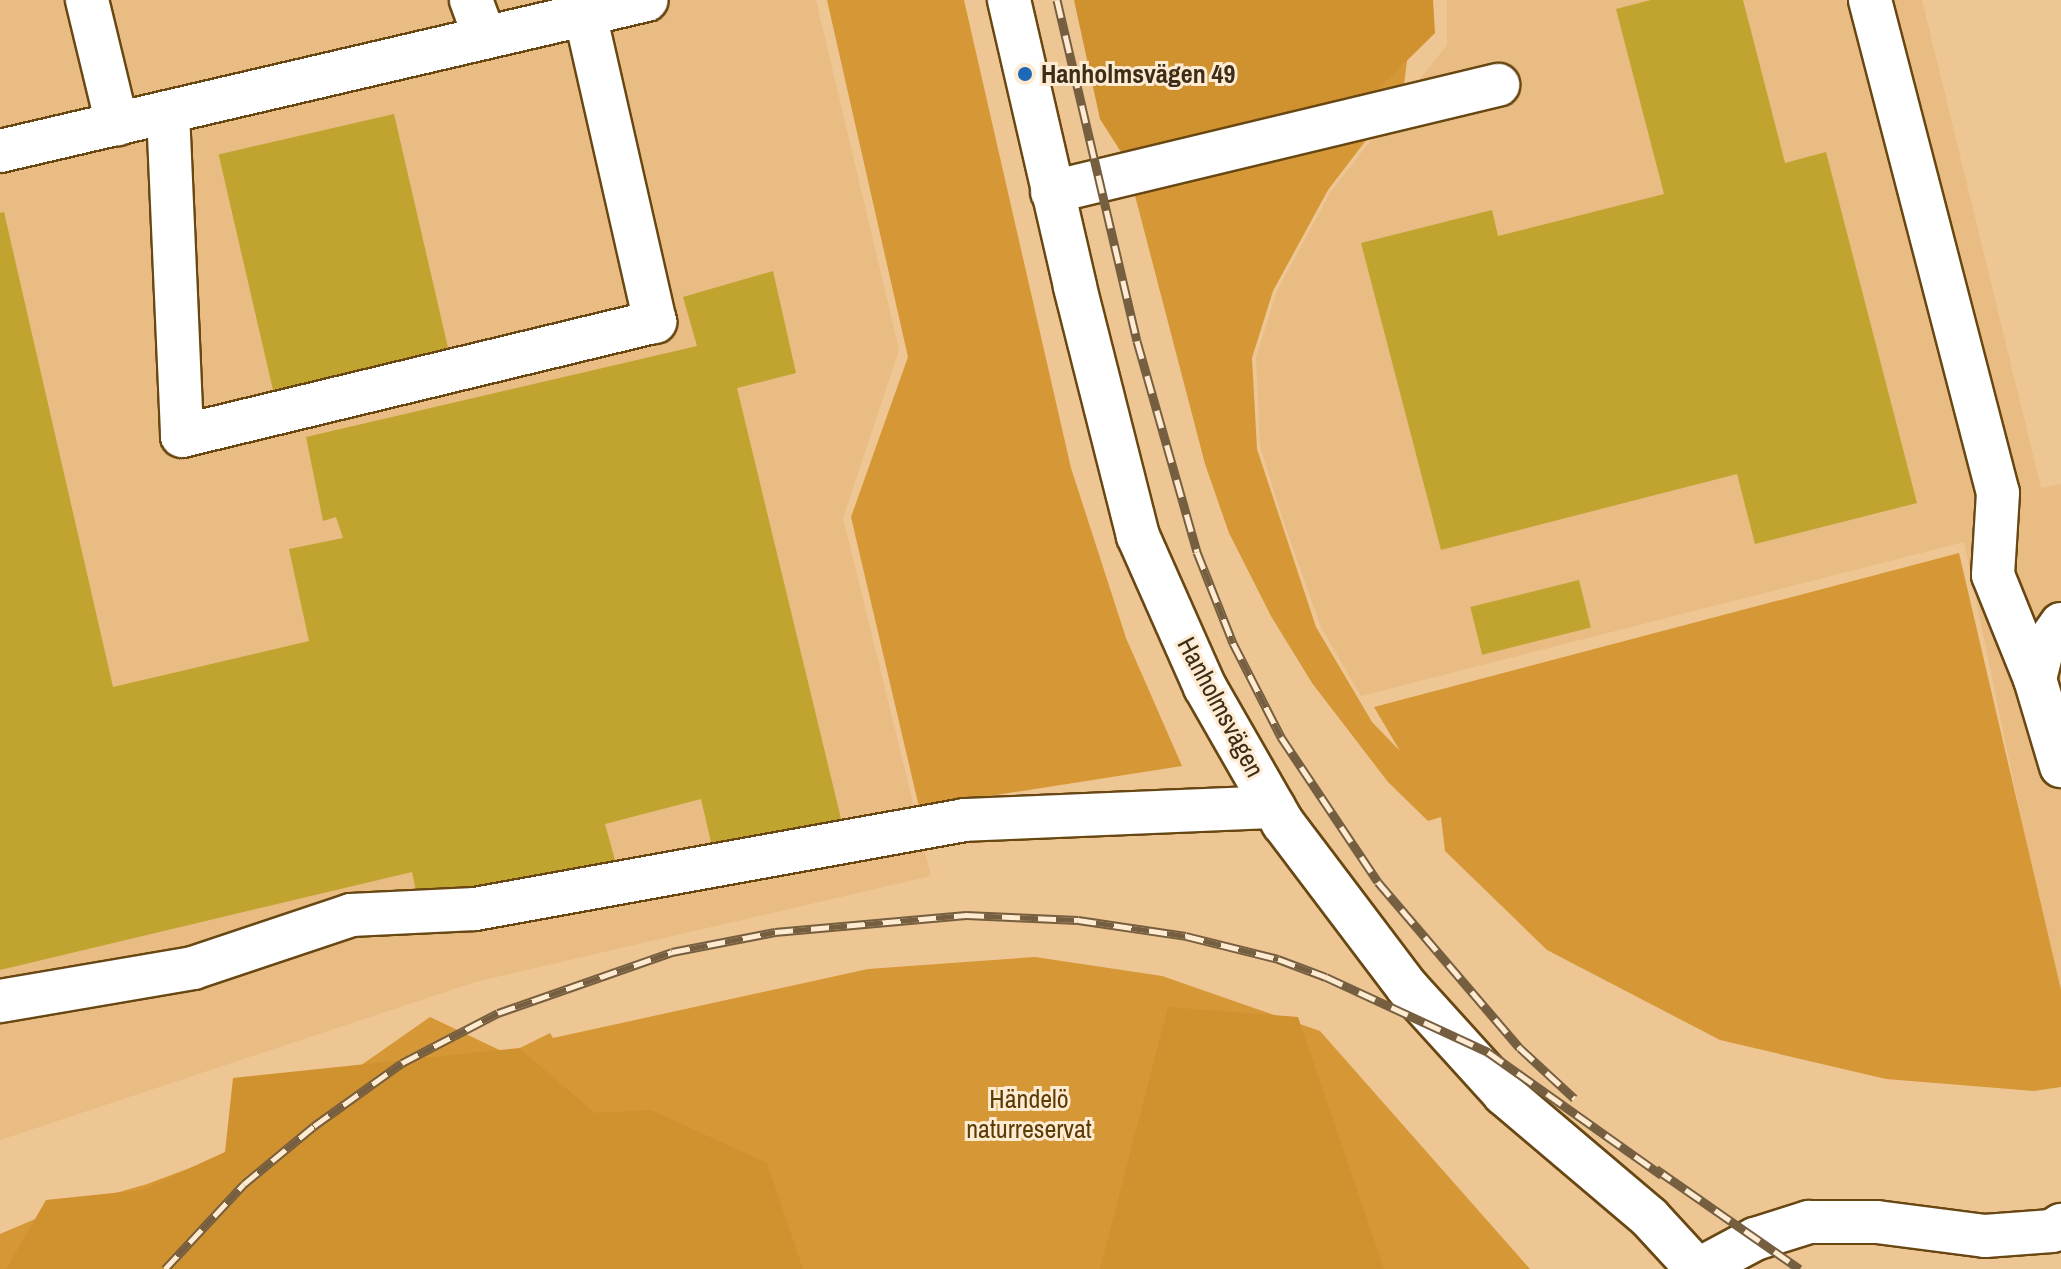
<!DOCTYPE html>
<html>
<head>
<meta charset="utf-8">
<style>
	body { margin:0 }
	#map { position:relative; width:2061px; height:1269px; overflow:hidden; background:#edc693; font-family:"Archivo Narrow",sans-serif }
	div>[style] { position:absolute }
	.built>* { inset:0; background:#e8bc82 }
	.green>* { inset:0; background:#d69736 }
	.forest>* { inset:0; background:#d0912f }
	.building>* { inset:0; background:#c1a330; transform-origin:0 0 }
	.roads { filter:drop-shadow(2px 0 #684713) drop-shadow(-2px 0 #684713) drop-shadow(0 2px #684713) drop-shadow(0 -2px #684713) }
	.minor>* { height:42px; margin:-21px; padding:0 21px; transform-origin:21px; border-radius:21px; background:#fff }
	.rail>* { height:9px; margin-top:-4.5px; transform-origin:0; background:repeating-linear-gradient(90deg,#ffebd2 0 18px,#765f40 0 36px); box-sizing:border-box; border-block:2px solid #765f40 }
	.dots>* { width:22px; height:22px; translate:-50% -50%; box-sizing:border-box; border:4px solid #ffebd2; border-radius:50% }
	span { translate:-50% -50%; white-space:nowrap; text-align:center; line-height:1.15; -webkit-text-stroke:6px #ffebd2; paint-order:stroke }
	.poi-label { font-size:26px; color:#3c2d18; font-weight:700 }
	.left { translate:0 -50%; text-align:left }
	.street-label { font-size:26px; color:#3c2d18 }
	.park-label { font-size:26px; color:#5c3c05 }
</style>
</head>
<body>
<div id="map">
	<div class="built">
		<div style="clip-path:polygon(0 0,816px 0,899px 350px,843px 518px,931px 876px,475px 982px,0 1140px)"></div>
		<div style="clip-path:polygon(1447px 0,1922px 0,2041px 488px,2061px 484px,2061px 1011px,1964px 542px,1361px 696px,1321px 627px,1283px 520px,1260px 446px,1256px 357px,1277px 291px,1331px 191px,1447px 45px)"></div>
	</div>
	<div class="green">
		<div style="clip-path:polygon(827px 0,964px 0,1071px 468px,1126px 638px,1182px 766px,919px 807px,851px 517px,908px 357px)"></div>
		<div style="clip-path:polygon(1084px 0,1415px 0,1403px 92px,1328px 190px,1273px 291px,1252px 358px,1257px 449px,1316px 627px,1372px 722px,1400px 751px,1374px 707px,1959px 553px,2061px 990px,2061px 1087px,2034px 1091px,1886px 1079px,1720px 1040px,1547px 950px,1445px 851px,1441px 817px,1428px 821px,1388px 782px,1312px 683px,1271px 616px,1229px 533px,1205px 464px)"></div>
		<div style="clip-path:polygon(1035px 957px,1162px 976px,1320px 1031px,1530px 1269px,0 1269px,0 1234px,54px 1211px,147px 1184px,241px 1149px,430px 1017px,508px 1054px,550px 1033px,553px 1038px,868px 969px)"></div>
	</div>
	<div class="forest">
		<div style="clip-path:polygon(1074px 0,1433px 0,1435px 33px,1372px 95px,1121px 152px,1100px 119px)"></div>
		<div style="clip-path:polygon(1168px 1007px,1298px 1017px,1384px 1269px,1100px 1269px)"></div>
		<div style="clip-path:polygon(519px 1048px,595px 1113px,651px 1110px,767px 1163px,803px 1269px,6px 1269px,46px 1200px,142px 1190px,225px 1152px,233px 1078px)"></div>
	</div>
	<div class="building">
		<div style="clip-path:polygon(1651px 0,1743px 0,1785px 163px,1826px 152px,1917px 503px,1755px 544px,1737px 474px,1441px 550px,1361px 243px,1492px 210px,1498px 236px,1664px 194px,1616px 9px)"></div>
		<div style="left:394px;top:114px;width:249px;height:180px;rotate:77deg"></div>
		<div style="clip-path:polygon(4px 212px,113px 687px,309px 641px,289px 549px,343px 538px,336px 517px,323px 521px,306px 437px,697px 346px,683px 297px,773px 271px,796px 373px,737px 388px,843px 827px,714px 855px,701px 799px,605px 824px,615px 860px,419px 906px,412px 872px,0 970px,0 213px)"></div>
		<div style="left:1579px;top:580px;width:49px;height:112px;rotate:76deg"></div>
	</div>
	<div class="roads">
		<div class="minor">
			<div style="left:87px;top:0;width:128px;rotate:76.4deg"></div>
			<div style="left:471px;top:0;width:40px;rotate:69.8deg"></div>
			<div style="left:1009px;top:0;width:294px;rotate:77deg"></div>
			<div style="left:1075px;top:287px;width:257px;rotate:75.8deg"></div>
			<div style="left:1138px;top:536px;width:165px;rotate:66.1deg"></div>
			<div style="left:1205px;top:687px;width:157px;rotate:60.2deg"></div>
			<div style="left:1283px;top:823px;width:207px;rotate:52.9deg"></div>
			<div style="left:1408px;top:988px;width:143px;rotate:47.8deg"></div>
			<div style="left:1504px;top:1094px;width:190px;rotate:40.3deg"></div>
			<div style="left:1649px;top:1217px;width:71px;rotate:47.3deg"></div>
			<div style="left:1870px;top:0;width:509px;rotate:75.45deg"></div>
			<div style="left:1998px;top:493px;width:82px;rotate:93.5deg"></div>
			<div style="left:1993px;top:575px;width:112px;rotate:68deg"></div>
			<div style="left:168px;top:112px;width:324px;rotate:87.5deg"></div>
			<div style="left:182px;top:436px;width:487px;rotate:-13.6deg"></div>
			<div style="left:655px;top:322px;width:315px;rotate:-102.8deg"></div>
			<div style="left:0;top:151px;width:664px;rotate:-13.14deg"></div>
			<div style="left:1052px;top:192px;width:459px;rotate:-13.5deg"></div>
			<div style="left:2061px;top:624px;width:33px;rotate:125deg"></div>
			<div style="left:2042px;top:651px;width:29px;rotate:104deg"></div>
			<div style="left:2035px;top:679px;width:91px;rotate:73.4deg"></div>
			<div style="left:0;top:1001px;width:196px;rotate:-9.7deg"></div>
			<div style="left:193px;top:968px;width:167px;rotate:-18.5deg"></div>
			<div style="left:351px;top:915px;width:124px;rotate:-2.8deg"></div>
			<div style="left:475px;top:909px;width:497px;rotate:-10.3deg"></div>
			<div style="left:964px;top:820px;width:310px;rotate:-2.4deg"></div>
			<div style="left:1699px;top:1269px;width:64px;rotate:-28.2deg"></div>
			<div style="left:1755px;top:1239px;width:57px;rotate:-17.5deg"></div>
			<div style="left:1809px;top:1222px;width:68px"></div>
			<div style="left:1877px;top:1222px;width:109px;rotate:7.4deg"></div>
			<div style="left:1985px;top:1236px;width:67px;rotate:-4.3deg"></div>
			<div style="left:2052px;top:1231px;width:11px;rotate:-34deg"></div>
		</div>
	</div>
	<div class="rail">
		<div style="left:1057px;top:0;width:350px;rotate:76.8deg"></div>
		<div style="left:1137px;top:341px;width:219px;rotate:74.1deg"></div>
		<div style="left:1197px;top:552px;width:98px;rotate:68.4deg"></div>
		<div style="left:1233px;top:643px;width:106px;rotate:62.9deg"></div>
		<div style="left:1281px;top:737px;width:174px;rotate:56.2deg"></div>
		<div style="left:1378px;top:882px;width:218px;rotate:49.5deg"></div>
		<div style="left:1520px;top:1048px;width:74px;rotate:42.8deg"></div>
		<div style="left:1656px;top:1169px;width:175px;rotate:34.8deg"></div>
		<div style="left:165px;top:1269px;width:116px;rotate:-47.1deg"></div>
		<div style="left:244px;top:1184px;width:91px;rotate:-39.6deg"></div>
		<div style="left:314px;top:1126px;width:108px;rotate:-35.6deg"></div>
		<div style="left:402px;top:1063px;width:108px;rotate:-27.5deg"></div>
		<div style="left:498px;top:1013px;width:184px;rotate:-19.3deg"></div>
		<div style="left:672px;top:952px;width:105px;rotate:-11deg"></div>
		<div style="left:775px;top:932px;width:192px;rotate:-5.1deg"></div>
		<div style="left:966px;top:915px;width:112px;rotate:2.6deg"></div>
		<div style="left:1078px;top:920px;width:109px;rotate:8.4deg"></div>
		<div style="left:1186px;top:936px;width:95px;rotate:14deg"></div>
		<div style="left:1278px;top:959px;width:51px;rotate:20.6deg"></div>
		<div style="left:1326px;top:977px;width:179px;rotate:24.8deg"></div>
		<div style="left:1488px;top:1052px;width:213px;rotate:35.3deg"></div>
	</div>
	<div class="dots">
		<div style="left:1025px;top:74px;background:#1d68b7"></div>
	</div>
	<div class="poi-label">
		<span class="left" style="left:1041px;top:74px">Hanholmsvägen 49</span>
	</div>
	<div class="street-label">
		<span style="left:1221px;top:707px;rotate:62deg">Hanholmsvägen</span>
	</div>
	<div class="park-label">
		<span style="left:1029px;top:1114px">Händelö<br>naturreservat</span>
	</div>
</div>
</body>
</html>
